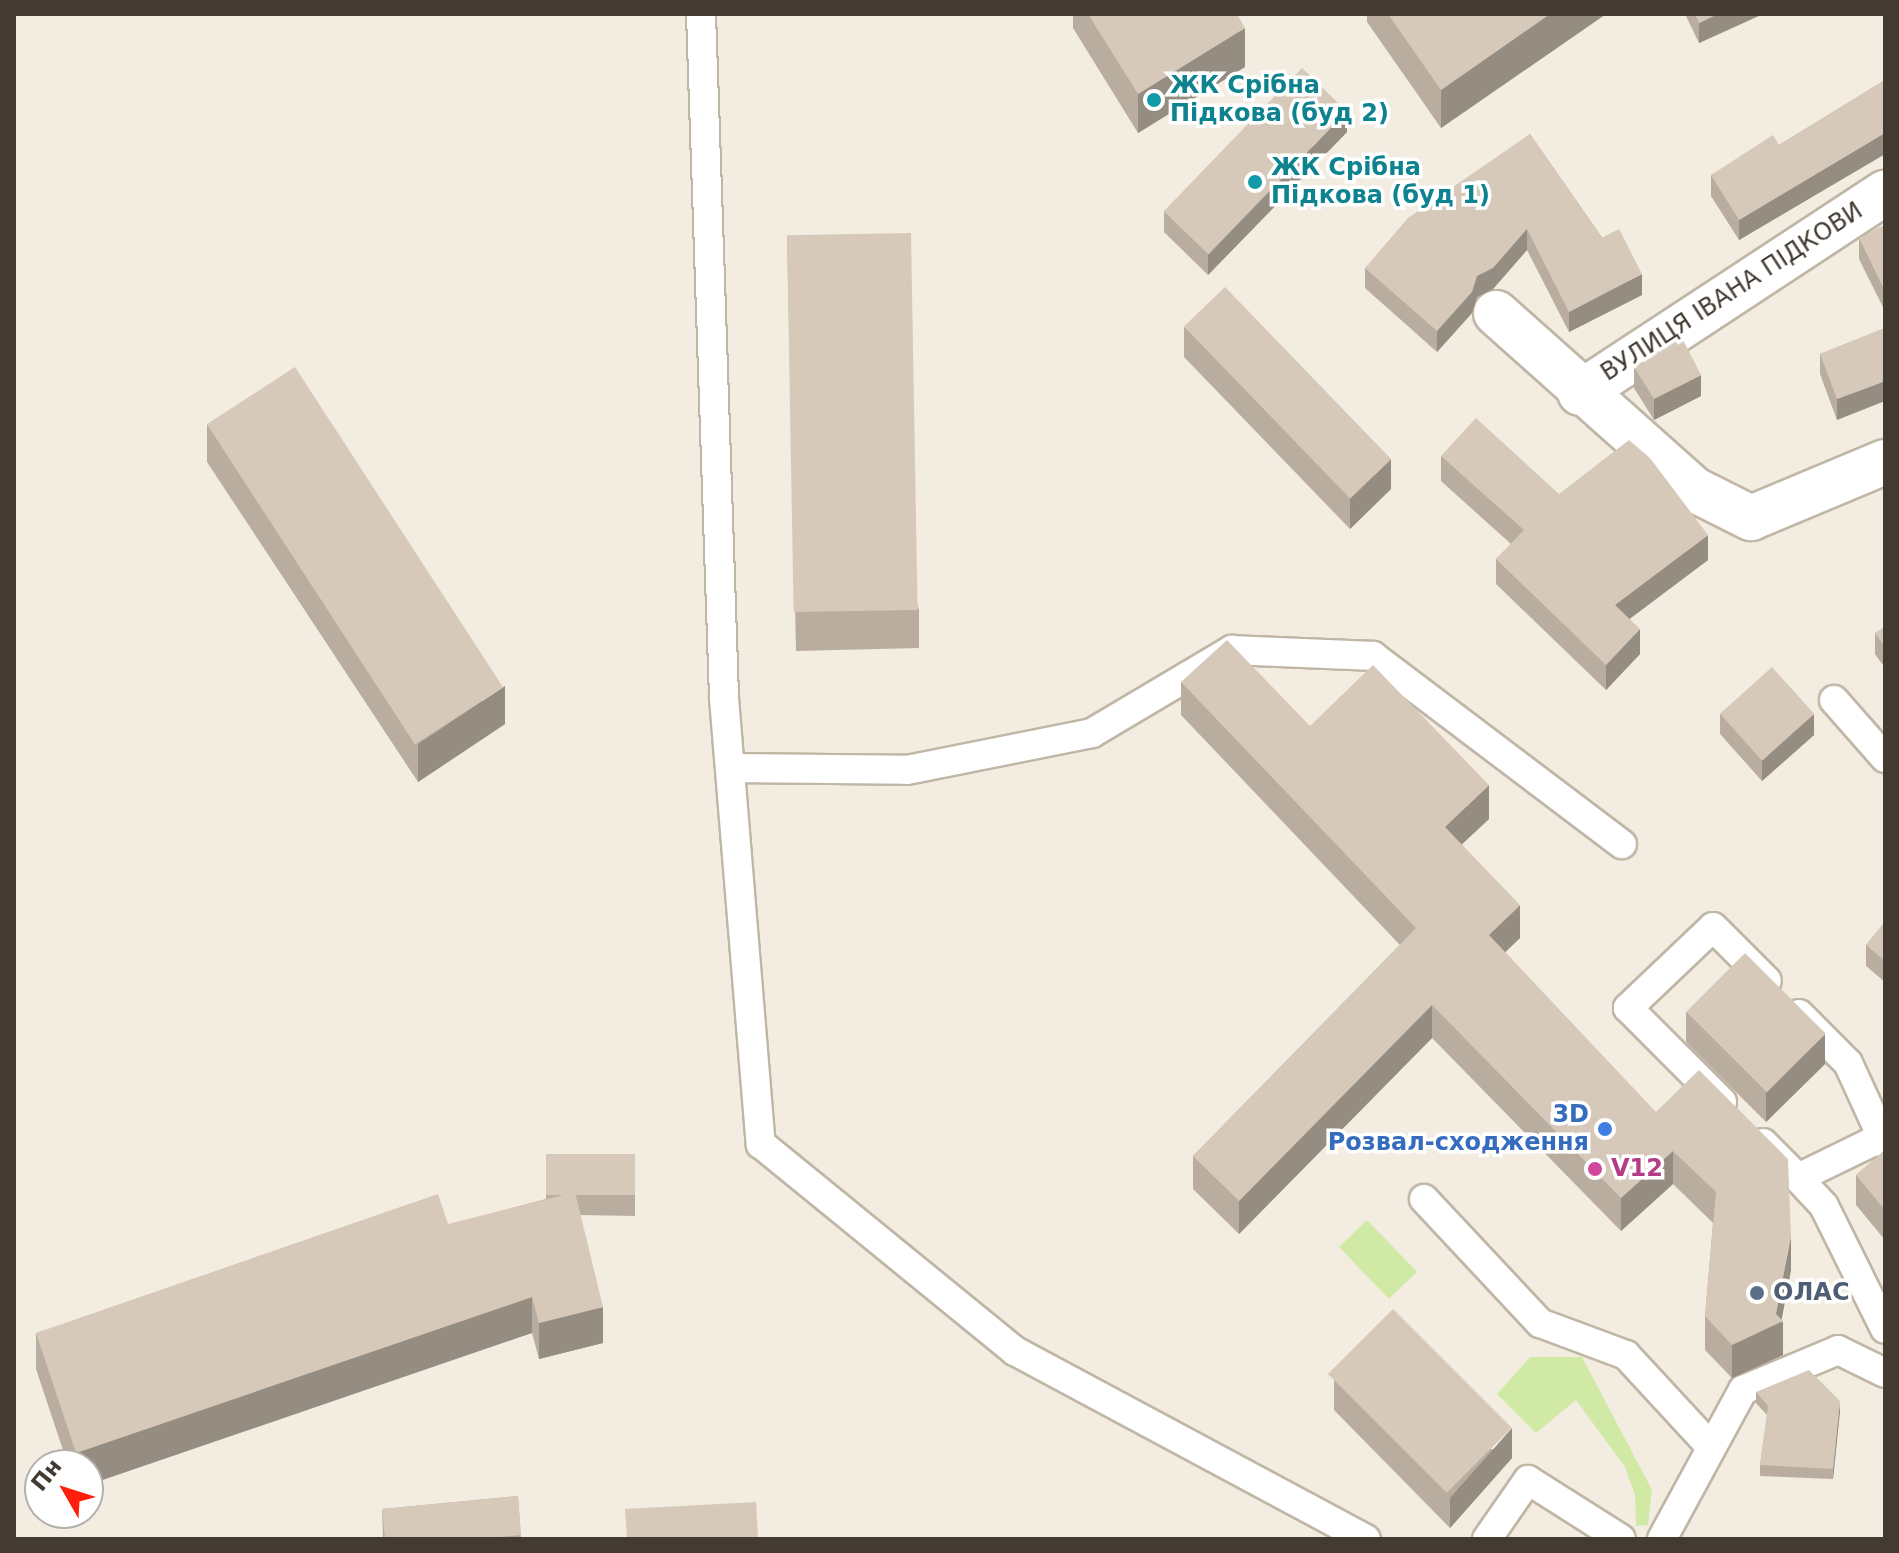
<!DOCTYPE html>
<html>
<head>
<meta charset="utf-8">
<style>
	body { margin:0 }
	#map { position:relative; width:1899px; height:1553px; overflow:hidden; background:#f2ece1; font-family:"DejaVu Sans",sans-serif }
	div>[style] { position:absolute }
	.green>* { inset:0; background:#d0eaa6; transform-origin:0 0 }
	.roads { filter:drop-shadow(2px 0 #c0b6a6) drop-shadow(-2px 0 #c0b6a6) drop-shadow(0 2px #c0b6a6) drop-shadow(0 -2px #c0b6a6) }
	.service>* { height:28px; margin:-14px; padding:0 14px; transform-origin:14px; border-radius:14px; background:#fff }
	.minor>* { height:44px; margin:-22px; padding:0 22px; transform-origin:22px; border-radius:22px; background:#fff }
	.wall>* { inset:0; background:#b9ad9f }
	.shaded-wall>* { inset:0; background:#968d82 }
	.building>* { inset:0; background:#d7c9b9; transform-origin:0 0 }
	.dots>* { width:22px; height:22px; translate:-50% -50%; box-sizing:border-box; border:4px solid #fff; border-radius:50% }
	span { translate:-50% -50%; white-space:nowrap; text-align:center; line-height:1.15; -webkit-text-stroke:7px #fff; paint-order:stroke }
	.culture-label { font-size:24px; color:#0d838f; font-weight:700 }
	.left { translate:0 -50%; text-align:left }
	.street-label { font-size:24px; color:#433b32 }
	.shop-label { font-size:24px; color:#366cbe; font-weight:700 }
	.right { translate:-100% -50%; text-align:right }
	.hotel-label { font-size:24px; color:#b23c85; font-weight:700 }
	.service-label { font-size:24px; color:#4e5e75; font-weight:700 }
	.frame { position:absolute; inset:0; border:16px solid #433b32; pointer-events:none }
	.north { position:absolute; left:24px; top:1449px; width:80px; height:80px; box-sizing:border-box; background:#fff; border:2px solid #b4b1ad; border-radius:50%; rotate:309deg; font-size:22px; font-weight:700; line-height:32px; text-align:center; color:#433b32 }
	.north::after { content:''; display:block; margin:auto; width:28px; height:36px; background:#ff1f0b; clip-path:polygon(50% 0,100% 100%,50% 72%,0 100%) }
</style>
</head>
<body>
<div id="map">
	<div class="green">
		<div style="left:1367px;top:1220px;width:72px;height:39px;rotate:46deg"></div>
		<div style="clip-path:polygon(1530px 1357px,1582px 1357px,1652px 1490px,1648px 1525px,1636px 1526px,1635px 1495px,1625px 1467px,1576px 1400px,1536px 1433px,1497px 1394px)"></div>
	</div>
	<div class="roads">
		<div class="service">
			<div style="left:701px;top:14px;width:684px;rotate:88.07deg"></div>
			<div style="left:724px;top:698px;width:448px;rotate:85.3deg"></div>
			<div style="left:761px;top:1144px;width:328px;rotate:39.2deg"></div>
			<div style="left:1015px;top:1351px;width:398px;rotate:28.2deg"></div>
			<div style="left:1834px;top:700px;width:77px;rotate:48.7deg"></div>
			<div style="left:730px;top:768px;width:177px;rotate:0.6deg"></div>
			<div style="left:907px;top:770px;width:189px;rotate:-11.3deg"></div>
			<div style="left:1092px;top:733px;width:163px;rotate:-30.7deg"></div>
			<div style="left:1232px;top:650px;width:141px;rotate:2.4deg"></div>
			<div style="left:1373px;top:656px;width:312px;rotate:37.1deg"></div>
			<div style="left:1799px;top:1014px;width:69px;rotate:45deg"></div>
			<div style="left:1848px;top:1063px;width:89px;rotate:65.4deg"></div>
			<div style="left:1722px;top:1102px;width:133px;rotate:-135deg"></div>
			<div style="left:1628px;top:1008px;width:117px;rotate:-43.6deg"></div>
			<div style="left:1713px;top:927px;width:76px;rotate:45deg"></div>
			<div style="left:1763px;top:1143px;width:49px;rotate:45deg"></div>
			<div style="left:1798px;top:1178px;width:91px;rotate:-26deg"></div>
			<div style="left:1798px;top:1178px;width:38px;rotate:47deg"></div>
			<div style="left:1824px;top:1206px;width:137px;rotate:63.6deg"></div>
			<div style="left:1424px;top:1199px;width:170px;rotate:46.9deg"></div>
			<div style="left:1540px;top:1323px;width:92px;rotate:20.4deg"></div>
			<div style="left:1626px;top:1355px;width:125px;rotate:47.3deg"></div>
			<div style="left:1487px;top:1539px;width:72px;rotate:-55.2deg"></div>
			<div style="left:1528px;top:1480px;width:110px;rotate:32.4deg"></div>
			<div style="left:1662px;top:1539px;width:170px;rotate:-61.5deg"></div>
			<div style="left:1743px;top:1390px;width:103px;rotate:-22.8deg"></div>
			<div style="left:1838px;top:1350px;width:52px;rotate:26.1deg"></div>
		</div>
		<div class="minor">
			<div style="left:1496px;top:313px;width:266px;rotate:41.7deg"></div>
			<div style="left:1695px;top:490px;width:63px;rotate:26.6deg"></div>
			<div style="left:1751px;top:518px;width:145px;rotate:-22.7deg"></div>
			<div style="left:1580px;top:393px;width:365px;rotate:-33.3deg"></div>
		</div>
	</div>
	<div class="wall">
		<div style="clip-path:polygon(1073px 14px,1237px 14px,1245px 67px,1138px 133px,1073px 28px)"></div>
		<div style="clip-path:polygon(1367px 14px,1606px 14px,1441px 128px,1367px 22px)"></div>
		<div style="clip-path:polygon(1685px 14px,1763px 14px,1699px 43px)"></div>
		<div style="clip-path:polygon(1885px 80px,1885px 154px,1739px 240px,1711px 196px,1711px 175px,1779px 145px)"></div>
		<div style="clip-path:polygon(1347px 132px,1208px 275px,1164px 232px,1164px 212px)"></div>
		<div style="clip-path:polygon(1530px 134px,1642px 295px,1569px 332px,1527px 250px,1493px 289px,1477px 297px,1472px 313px,1437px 352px,1365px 288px,1365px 268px)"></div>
		<div style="clip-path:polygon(1885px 225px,1885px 311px,1859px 259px,1859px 238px)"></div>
		<div style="clip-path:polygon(787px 235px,919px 610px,919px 648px,796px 651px)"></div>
		<div style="clip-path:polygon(1184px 327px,1391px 489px,1350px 529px,1184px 357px)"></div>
		<div style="clip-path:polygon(1885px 328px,1837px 420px,1820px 374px,1820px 354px)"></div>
		<div style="clip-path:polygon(1634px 367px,1701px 396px,1654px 420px,1634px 388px)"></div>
		<div style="clip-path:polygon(207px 424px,505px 724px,418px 782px,207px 462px)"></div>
		<div style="clip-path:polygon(1441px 456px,1559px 494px,1708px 560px,1629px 619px,1640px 654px,1606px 690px,1496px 584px,1496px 559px,1511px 544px,1441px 481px)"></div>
		<div style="clip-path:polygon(1885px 627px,1885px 668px,1875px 654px,1875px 633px)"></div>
		<div style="clip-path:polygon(1181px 682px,1310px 726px,1489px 819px,1462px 844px,1520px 938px,1505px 952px,1791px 1270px,1781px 1319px,1783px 1355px,1732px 1378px,1705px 1350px,1705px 1316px,1713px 1223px,1673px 1184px,1621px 1231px,1432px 1038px,1239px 1234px,1193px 1189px,1193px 1156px,1400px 945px,1181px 715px)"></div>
		<div style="clip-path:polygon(1720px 714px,1814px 735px,1762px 781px,1720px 734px)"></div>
		<div style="clip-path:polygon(1885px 922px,1885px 982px,1866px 966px,1866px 945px)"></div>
		<div style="clip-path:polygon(1686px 1012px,1825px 1064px,1766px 1122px,1686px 1042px)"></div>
		<div style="clip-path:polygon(1885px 1150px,1885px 1240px,1856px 1205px,1856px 1175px)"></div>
		<div style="clip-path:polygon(546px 1154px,635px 1154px,635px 1216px,580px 1215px,603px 1343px,539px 1359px,532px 1333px,88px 1465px,68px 1465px,36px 1369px,36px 1333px,546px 1199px)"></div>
		<div style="clip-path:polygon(1334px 1380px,1512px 1458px,1450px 1528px,1334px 1410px)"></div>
		<div style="clip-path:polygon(1756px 1392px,1840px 1411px,1833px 1479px,1760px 1476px,1760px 1465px,1767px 1415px,1756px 1403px)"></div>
		<div style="clip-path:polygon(518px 1496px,521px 1539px,383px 1539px,382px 1509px)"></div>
	</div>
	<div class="shaded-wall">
		<div style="clip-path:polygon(1550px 14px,1606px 14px,1441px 128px,1441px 90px)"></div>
		<div style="clip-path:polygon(1718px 14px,1763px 14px,1699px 43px,1699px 23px)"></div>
		<div style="clip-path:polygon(1245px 28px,1245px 67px,1138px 133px,1138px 94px)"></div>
		<div style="clip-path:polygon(1347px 111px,1347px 132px,1208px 275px,1208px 255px)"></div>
		<div style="clip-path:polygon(1885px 133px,1885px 154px,1739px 240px,1739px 220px)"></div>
		<div style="clip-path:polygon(1527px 229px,1527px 250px,1493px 289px,1477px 297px,1472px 313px,1437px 352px,1437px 331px,1477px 276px)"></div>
		<div style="clip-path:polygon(1642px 274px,1642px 295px,1569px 332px,1569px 312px)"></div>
		<div style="clip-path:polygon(1701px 375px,1701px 396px,1654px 420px,1654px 399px)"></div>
		<div style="clip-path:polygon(1885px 381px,1885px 401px,1837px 420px,1837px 399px)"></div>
		<div style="clip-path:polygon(1391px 459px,1391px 489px,1350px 529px,1350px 499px)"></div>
		<div style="clip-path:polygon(1708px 535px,1708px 560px,1615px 630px,1615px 605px)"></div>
		<div style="clip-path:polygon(1640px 629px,1640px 654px,1606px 690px,1606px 665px)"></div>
		<div style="clip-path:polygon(505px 686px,505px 724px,418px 782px,418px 744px)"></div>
		<div style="clip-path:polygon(1814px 714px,1814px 735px,1762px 781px,1762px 760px)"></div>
		<div style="clip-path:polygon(1489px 785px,1489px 819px,1445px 860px,1445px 827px)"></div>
		<div style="clip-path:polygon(1520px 905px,1520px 938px,1489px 968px,1489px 935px)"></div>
		<div style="clip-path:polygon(1432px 1005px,1432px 1038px,1239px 1234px,1239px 1201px)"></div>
		<div style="clip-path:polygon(1825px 1034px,1825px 1064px,1766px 1122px,1766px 1092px)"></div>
		<div style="clip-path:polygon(1673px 1151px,1673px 1184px,1621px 1231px,1621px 1198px)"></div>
		<div style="clip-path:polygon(1791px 1236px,1791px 1270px,1781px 1323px,1783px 1321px,1783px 1355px,1732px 1378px,1732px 1345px,1776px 1314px)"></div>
		<div style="clip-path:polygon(532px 1297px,532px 1333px,88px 1485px,88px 1465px,76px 1465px,76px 1453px)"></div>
		<div style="clip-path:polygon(603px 1307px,603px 1343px,539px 1359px,539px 1323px)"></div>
		<div style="clip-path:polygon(1840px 1401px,1840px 1411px,1833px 1479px,1833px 1469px)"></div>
		<div style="clip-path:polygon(1512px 1428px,1512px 1458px,1450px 1528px,1450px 1498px)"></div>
	</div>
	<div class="building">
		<div style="clip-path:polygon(1088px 14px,1237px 14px,1245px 28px,1138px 94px)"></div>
		<div style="clip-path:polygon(1388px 14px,1550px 14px,1441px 90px)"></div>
		<div style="clip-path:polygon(1695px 14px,1718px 14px,1699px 23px)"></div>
		<div style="left:1302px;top:68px;width:62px;height:199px;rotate:44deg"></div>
		<div style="clip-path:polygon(1885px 80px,1885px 133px,1739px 220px,1711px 175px,1773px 135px,1779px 145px)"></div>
		<div style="clip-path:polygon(1530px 134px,1602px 238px,1619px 229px,1642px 274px,1569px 312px,1527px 229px,1493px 268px,1477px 276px,1472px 292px,1437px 331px,1365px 268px,1408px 218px)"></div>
		<div style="clip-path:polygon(1885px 225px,1885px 291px,1859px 238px)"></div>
		<div style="left:911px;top:233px;width:377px;height:124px;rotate:89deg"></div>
		<div style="left:1225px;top:287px;width:239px;height:57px;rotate:46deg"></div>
		<div style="clip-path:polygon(1885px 328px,1885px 381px,1837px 399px,1820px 354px)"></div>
		<div style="clip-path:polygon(1681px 336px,1701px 375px,1654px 399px,1634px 367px)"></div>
		<div style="left:295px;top:367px;width:382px;height:105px;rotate:57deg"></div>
		<div style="clip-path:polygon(1476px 418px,1559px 494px,1629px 440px,1650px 458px,1708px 535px,1615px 605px,1640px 629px,1606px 665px,1496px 559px,1524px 530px,1441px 456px)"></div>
		<div style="clip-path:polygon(1885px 627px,1885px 647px,1875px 633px)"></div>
		<div style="clip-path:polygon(1227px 640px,1310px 726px,1373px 665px,1489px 785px,1445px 827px,1520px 905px,1489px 935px,1656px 1112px,1699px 1070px,1788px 1159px,1791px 1236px,1776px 1314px,1783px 1321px,1732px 1345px,1705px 1316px,1716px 1192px,1673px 1151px,1621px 1198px,1432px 1005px,1239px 1201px,1193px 1156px,1416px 928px,1181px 682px)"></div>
		<div style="left:1772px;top:667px;width:63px;height:70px;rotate:48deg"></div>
		<div style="clip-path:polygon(1885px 922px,1885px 961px,1866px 945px)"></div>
		<div style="left:1745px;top:953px;width:114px;height:83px;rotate:45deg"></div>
		<div style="clip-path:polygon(1885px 1150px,1885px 1210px,1856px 1175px)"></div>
		<div style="clip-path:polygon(546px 1154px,635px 1154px,635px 1195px,575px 1195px,575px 1192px,565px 1195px,546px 1195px)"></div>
		<div style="clip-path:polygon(575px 1192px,603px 1307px,539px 1323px,532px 1297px,76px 1453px,36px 1333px,438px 1194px,448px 1224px)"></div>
		<div style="left:1393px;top:1309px;width:168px;height:92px;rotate:45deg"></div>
		<div style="clip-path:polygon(1809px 1370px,1840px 1401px,1833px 1469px,1760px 1465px,1768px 1406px,1756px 1392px)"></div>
		<div style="clip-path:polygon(518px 1496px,521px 1535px,478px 1539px,385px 1539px,382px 1509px)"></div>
		<div style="clip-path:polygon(756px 1502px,758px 1538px,737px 1539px,627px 1539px,625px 1509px)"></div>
	</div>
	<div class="dots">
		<div style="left:1154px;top:100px;background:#0f9aa8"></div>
		<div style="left:1255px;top:182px;background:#0f9aa8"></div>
		<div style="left:1605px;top:1129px;background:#3f7fe0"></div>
		<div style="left:1595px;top:1169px;background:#d1479c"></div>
		<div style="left:1757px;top:1293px;background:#5c6f8a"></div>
	</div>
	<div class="culture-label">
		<span class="left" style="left:1170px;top:100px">ЖК Срібна<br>Підкова (буд 2)</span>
		<span class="left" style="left:1271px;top:182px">ЖК Срібна<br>Підкова (буд 1)</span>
	</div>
	<div class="street-label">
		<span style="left:1732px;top:292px;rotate:-33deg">ВУЛИЦЯ ІВАНА ПІДКОВИ</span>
	</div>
	<div class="shop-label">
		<span class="right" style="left:1589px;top:1129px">3D<br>Розвал-сходження</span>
	</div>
	<div class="hotel-label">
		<span class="left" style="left:1611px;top:1169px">V12</span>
	</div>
	<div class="service-label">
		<span class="left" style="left:1773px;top:1293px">ОЛАС</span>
	</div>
	<div class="frame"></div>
	<div class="north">Пн</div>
</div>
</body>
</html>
